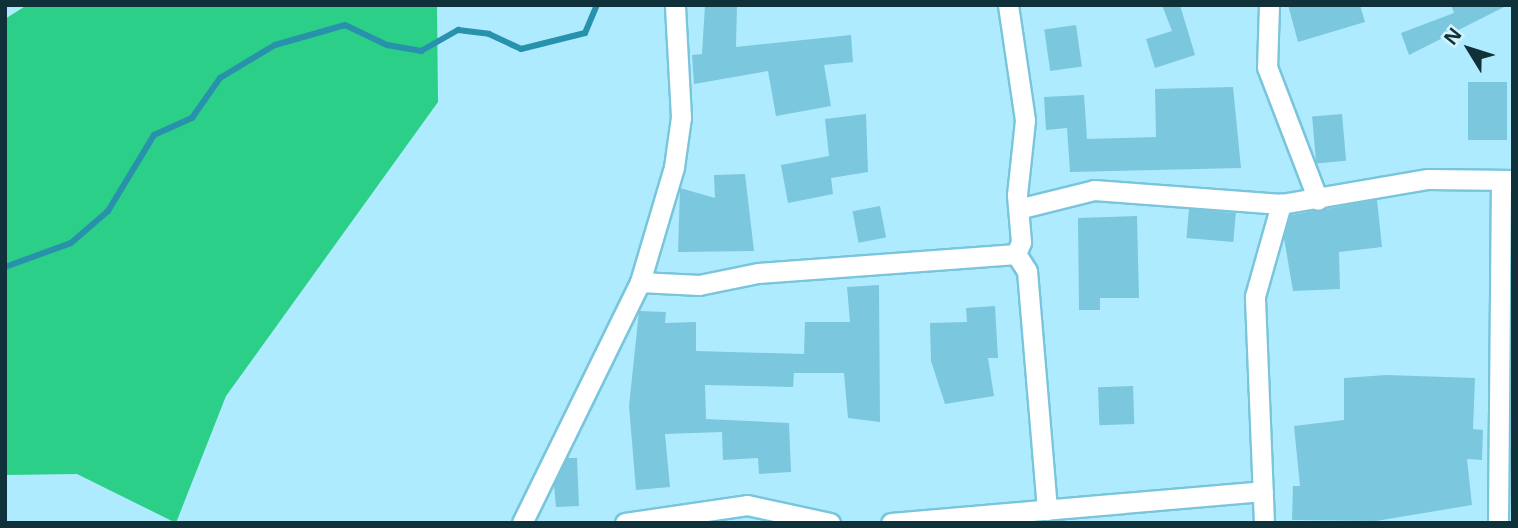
<!DOCTYPE html>
<html>
<head>
<meta charset="utf-8">
<style>
	body { margin:0 }
	#map { position:relative; width:1518px; height:528px; overflow:hidden; background:#afebfe; font-family:"Noto Sans",sans-serif }
	div>[style] { position:absolute }
	.forest>* { inset:0; background:#2bcf88 }
	.stream>* { height:6px; margin:-3px; padding:0 3px; transform-origin:3px; border-radius:3px; background:#2892ac }
	.building>* { inset:0; background:#7bc7dd; transform-origin:0 0 }
	.roads { filter:drop-shadow(2px 0 #79c5dc) drop-shadow(-2px 0 #79c5dc) drop-shadow(0 2px #79c5dc) drop-shadow(0 -2px #79c5dc) }
	.street>* { height:19px; margin:-9.5px; padding:0 9.5px; transform-origin:9.5px; border-radius:9.5px; background:#fff }
	span { translate:-50% -50%; white-space:nowrap; text-align:center; line-height:1.15; -webkit-text-stroke:7px #d6f3fc; paint-order:stroke }
	.frame { position:absolute; inset:0; border:7px solid #11313a; pointer-events:none }
	.north { position:absolute; left:1434px; top:14px; width:70px; height:70px; -webkit-text-stroke:5px #d6f3fc; paint-order:stroke; rotate:308deg; font-size:19px; font-weight:700; line-height:28px; text-align:center; color:#11313a }
	.north::after { content:''; display:block; margin:auto; width:24px; height:32px; background:#11313a; clip-path:polygon(50% 0,100% 100%,50% 72%,0 100%) }
</style>
</head>
<body>
<div id="map">
	<div class="forest">
		<div style="clip-path:polygon(27px 5px,437px 5px,438px 102px,226px 396px,176px 523px,77px 474px,5px 475px,5px 19px)"></div>
	</div>
	<div class="stream">
		<div style="left:5px;top:267px;width:70px;rotate:-20deg"></div>
		<div style="left:71px;top:243px;width:49px;rotate:-40.9deg"></div>
		<div style="left:108px;top:211px;width:89px;rotate:-58.8deg"></div>
		<div style="left:154px;top:135px;width:42px;rotate:-24.1deg"></div>
		<div style="left:192px;top:118px;width:49px;rotate:-55deg"></div>
		<div style="left:220px;top:78px;width:64px;rotate:-31deg"></div>
		<div style="left:275px;top:45px;width:73px;rotate:-15.9deg"></div>
		<div style="left:345px;top:25px;width:47px;rotate:25.5deg"></div>
		<div style="left:387px;top:45px;width:35px;rotate:10deg"></div>
		<div style="left:421px;top:51px;width:43px;rotate:-29.6deg"></div>
		<div style="left:458px;top:30px;width:31px;rotate:7deg"></div>
		<div style="left:489px;top:34px;width:35px;rotate:25deg"></div>
		<div style="left:521px;top:49px;width:66px;rotate:-14deg"></div>
		<div style="left:585px;top:33px;width:30px;rotate:-67deg"></div>
	</div>
	<div class="building">
		<div style="clip-path:polygon(705px 5px,737px 5px,736px 47px,851px 35px,853px 62px,824px 65px,831px 106px,776px 116px,768px 71px,694px 84px,692px 55px,702px 54px)"></div>
		<div style="clip-path:polygon(1162px 5px,1180px 5px,1195px 55px,1155px 68px,1146px 39px,1172px 31px)"></div>
		<div style="clip-path:polygon(1288px 5px,1360px 5px,1365px 22px,1298px 42px)"></div>
		<div style="clip-path:polygon(1451px 5px,1508px 5px,1409px 55px,1401px 33px,1454px 13px)"></div>
		<div style="left:1076px;top:25px;width:42px;height:32px;rotate:82deg"></div>
		<div style="left:1468px;top:82px;width:39px;height:58px"></div>
		<div style="clip-path:polygon(1233px 87px,1241px 168px,1070px 172px,1067px 128px,1046px 130px,1044px 97px,1084px 95px,1087px 139px,1156px 137px,1155px 89px)"></div>
		<div style="clip-path:polygon(866px 114px,868px 172px,831px 178px,833px 194px,788px 203px,781px 165px,829px 156px,825px 119px)"></div>
		<div style="left:1342px;top:114px;width:47px;height:30px;rotate:85deg"></div>
		<div style="clip-path:polygon(745px 174px,754px 251px,678px 252px,680px 188px,715px 198px,714px 175px)"></div>
		<div style="clip-path:polygon(1377px 200px,1382px 247px,1339px 252px,1340px 289px,1293px 291px,1284px 238px,1291px 215px)"></div>
		<div style="left:880px;top:206px;width:32px;height:28px;rotate:79deg"></div>
		<div style="left:1189px;top:209px;width:47px;height:29px;rotate:5deg"></div>
		<div style="clip-path:polygon(1137px 216px,1139px 298px,1100px 298px,1100px 310px,1079px 310px,1078px 218px)"></div>
		<div style="clip-path:polygon(879px 285px,880px 422px,848px 418px,844px 373px,794px 373px,793px 387px,705px 385px,706px 419px,789px 423px,791px 472px,759px 474px,758px 458px,723px 460px,722px 432px,665px 434px,670px 487px,636px 490px,629px 406px,639px 311px,666px 312px,665px 323px,696px 322px,696px 351px,804px 354px,805px 322px,850px 322px,847px 287px)"></div>
		<div style="clip-path:polygon(995px 306px,998px 358px,988px 358px,994px 396px,945px 404px,931px 361px,930px 323px,967px 322px,966px 308px)"></div>
		<div style="clip-path:polygon(1386px 375px,1475px 378px,1473px 429px,1483px 430px,1482px 460px,1467px 459px,1472px 505px,1376px 521px,1292px 520px,1293px 486px,1300px 486px,1294px 426px,1344px 420px,1344px 378px)"></div>
		<div style="left:1133px;top:386px;width:38px;height:35px;rotate:88deg"></div>
		<div style="clip-path:polygon(567px 458px,577px 458px,579px 506px,556px 507px,554px 485px)"></div>
	</div>
	<div class="roads">
		<div class="street">
			<div style="left:1269px;top:5px;width:62px;rotate:91.8deg"></div>
			<div style="left:1267px;top:67px;width:142px;rotate:69deg"></div>
			<div style="left:1022px;top:208px;width:74px;rotate:-14deg"></div>
			<div style="left:1094px;top:190px;width:188px;rotate:4.3deg"></div>
			<div style="left:1281px;top:204px;width:149px;rotate:-9.7deg"></div>
			<div style="left:1428px;top:179px;width:85px;rotate:0.7deg"></div>
			<div style="left:1016px;top:254px;width:20px;rotate:57deg"></div>
			<div style="left:1027px;top:271px;width:240px;rotate:85.2deg"></div>
			<div style="left:640px;top:282px;width:59px;rotate:2.9deg"></div>
			<div style="left:699px;top:285px;width:60px;rotate:-11.5deg"></div>
			<div style="left:758px;top:273px;width:259px;rotate:-4.2deg"></div>
			<div style="left:1016px;top:254px;width:13px;rotate:-67deg"></div>
			<div style="left:1021px;top:242px;width:47px;rotate:-94.9deg"></div>
			<div style="left:1017px;top:195px;width:75px;rotate:-83.9deg"></div>
			<div style="left:1025px;top:120px;width:116px;rotate:-98.4deg"></div>
			<div style="left:522px;top:523px;width:268px;rotate:-63.9deg"></div>
			<div style="left:640px;top:282px;width:120px;rotate:-73.5deg"></div>
			<div style="left:674px;top:167px;width:50px;rotate:-82deg"></div>
			<div style="left:681px;top:117px;width:112px;rotate:-93.1deg"></div>
			<div style="left:625px;top:523px;width:123px;rotate:-8.4deg"></div>
			<div style="left:747px;top:505px;width:85px;rotate:12.2deg"></div>
			<div style="left:891px;top:523px;width:373px;rotate:-4.9deg"></div>
			<div style="left:1264px;top:523px;width:227px;rotate:-92.3deg"></div>
			<div style="left:1255px;top:296px;width:96px;rotate:-74.2deg"></div>
			<div style="left:1498px;top:523px;width:343px;rotate:-89.5deg"></div>
		</div>
	</div>
	<div class="frame"></div>
	<div class="north">N</div>
</div>
</body>
</html>
